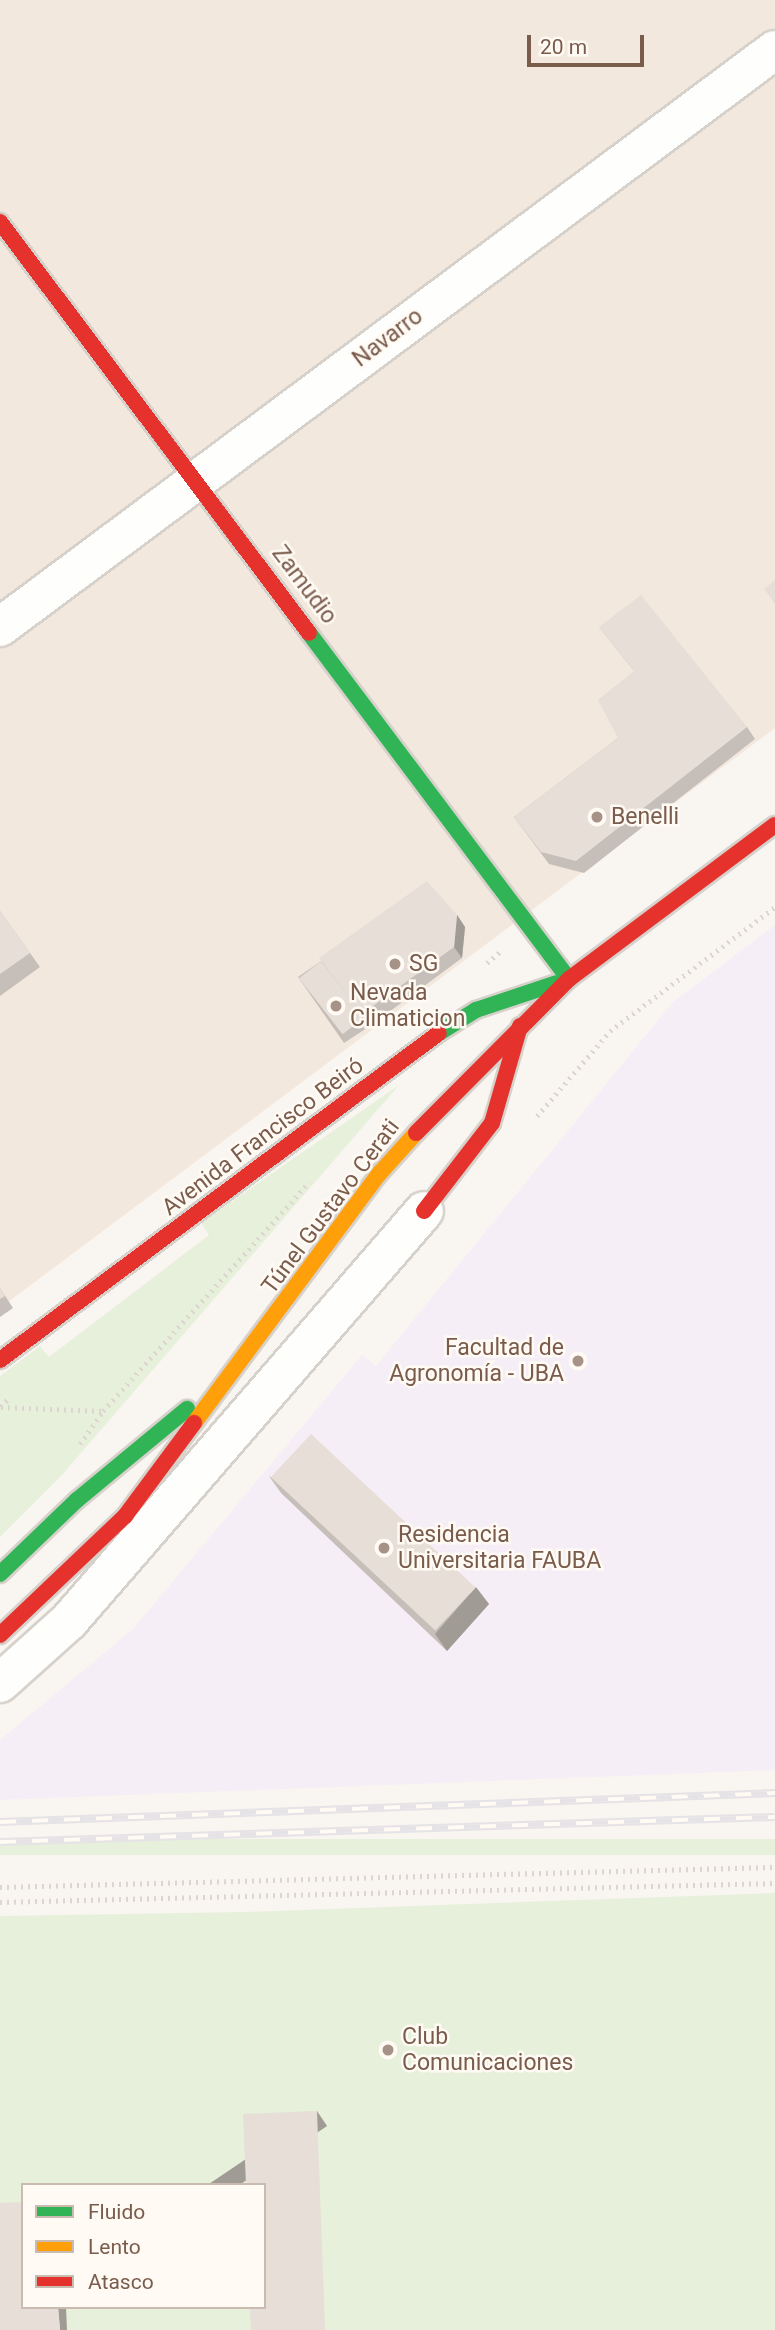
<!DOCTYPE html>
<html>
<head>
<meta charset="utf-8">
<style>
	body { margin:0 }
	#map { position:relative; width:775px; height:2330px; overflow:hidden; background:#f9f5f0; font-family:Roboto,sans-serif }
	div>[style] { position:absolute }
	.residential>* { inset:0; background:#f2e8de }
	.education>* { inset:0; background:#f6eef6 }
	.green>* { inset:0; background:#e7f0db; transform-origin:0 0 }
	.path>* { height:4.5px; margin-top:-2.25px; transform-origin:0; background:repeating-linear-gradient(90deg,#dcd5d0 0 2px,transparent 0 7px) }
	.roads { filter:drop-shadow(2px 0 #d7d1cb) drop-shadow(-2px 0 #d7d1cb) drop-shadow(0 2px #d7d1cb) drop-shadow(0 -2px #d7d1cb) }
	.street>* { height:38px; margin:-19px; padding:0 19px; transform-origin:19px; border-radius:19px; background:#fefefd }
	.fast>* { height:16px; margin:-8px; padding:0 8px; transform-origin:8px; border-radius:8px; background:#30b455 }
	.slow>* { height:16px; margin:-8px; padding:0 8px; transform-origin:8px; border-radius:8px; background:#ff9f0a }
	.jam>* { height:16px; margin:-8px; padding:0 8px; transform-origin:8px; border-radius:8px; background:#e5322d }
	.rail>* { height:8px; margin-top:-4px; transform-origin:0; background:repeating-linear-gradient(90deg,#fffaf3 0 16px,#e6e3e7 0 32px); box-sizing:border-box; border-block:2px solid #e6e3e7 }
	.wall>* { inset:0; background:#c6bfb9 }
	.shaded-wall>* { inset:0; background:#a19b96; transform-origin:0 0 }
	.building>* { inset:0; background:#e6ded7; transform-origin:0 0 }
	.dots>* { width:19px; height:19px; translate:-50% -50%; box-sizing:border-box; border:4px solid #fffaf3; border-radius:50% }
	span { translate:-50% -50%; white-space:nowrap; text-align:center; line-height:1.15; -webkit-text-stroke:5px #fffaf3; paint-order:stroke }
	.street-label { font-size:23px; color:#7a5c4d }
	.poi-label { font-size:23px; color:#7a5c4d }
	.left { translate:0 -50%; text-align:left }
	.right { translate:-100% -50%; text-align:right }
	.legend { position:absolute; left:21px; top:2183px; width:245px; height:126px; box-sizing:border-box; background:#fffaf3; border:2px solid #cabbb1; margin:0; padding:9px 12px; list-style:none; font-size:21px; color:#7a5c4d }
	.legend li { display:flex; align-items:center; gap:14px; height:35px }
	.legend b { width:35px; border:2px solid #cabbb1 }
	.scale { position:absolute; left:527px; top:35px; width:117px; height:32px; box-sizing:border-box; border:4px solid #7a5c4d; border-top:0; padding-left:9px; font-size:21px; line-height:24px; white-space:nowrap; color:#7a5c4d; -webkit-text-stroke:5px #fffaf3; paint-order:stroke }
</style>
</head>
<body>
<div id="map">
	<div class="residential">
		<div style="clip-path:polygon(0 0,775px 0,775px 728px,0 1308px)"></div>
	</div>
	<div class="education">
		<div style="clip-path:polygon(775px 925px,775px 1770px,0 1800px,0 1740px,133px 1629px,362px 1355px,376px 1366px,673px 1002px)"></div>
	</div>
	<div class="green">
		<div style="clip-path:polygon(399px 1085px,61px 1476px,0 1537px,0 1376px,40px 1346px,49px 1357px,209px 1235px,201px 1223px)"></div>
		<div style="left:775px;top:1839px;width:16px;height:775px;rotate:90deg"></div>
		<div style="clip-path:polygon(evenodd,775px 1893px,775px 2330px,0 2330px,0 1916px,245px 1912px,775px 1893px,23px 2185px,264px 2185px,264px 2307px,23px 2307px,23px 2185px)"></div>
	</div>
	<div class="path">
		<div style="left:487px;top:963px;width:18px;rotate:-41deg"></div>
		<div style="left:537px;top:1116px;width:112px;rotate:-49.3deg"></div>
		<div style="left:610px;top:1031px;width:206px;rotate:-36.9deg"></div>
		<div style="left:0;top:1406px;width:13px;rotate:-39deg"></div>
		<div style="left:1px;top:1407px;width:102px;rotate:2.2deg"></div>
		<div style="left:80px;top:1444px;width:40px;rotate:-55.1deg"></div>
		<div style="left:103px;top:1411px;width:308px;rotate:-48deg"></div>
		<div style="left:0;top:1887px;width:775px;rotate:-1.48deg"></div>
		<div style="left:0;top:1902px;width:775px;rotate:-1.4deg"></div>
	</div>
	<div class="roads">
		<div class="street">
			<div style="left:0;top:627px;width:966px;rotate:-36.67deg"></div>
			<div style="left:0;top:1683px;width:93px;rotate:-41.9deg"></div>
			<div style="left:69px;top:1621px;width:542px;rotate:-49.11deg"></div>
		</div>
		<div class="fast">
			<div style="left:309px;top:633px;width:433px;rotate:53.1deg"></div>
			<div style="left:439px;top:1033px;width:44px;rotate:-31.9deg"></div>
			<div style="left:476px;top:1010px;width:85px;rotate:-18.4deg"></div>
			<div style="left:0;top:1574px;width:107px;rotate:-43.9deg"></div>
			<div style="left:77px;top:1500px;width:143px;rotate:-39.6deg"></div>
		</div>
		<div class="slow">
			<div style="left:194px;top:1423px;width:312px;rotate:-53.4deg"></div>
			<div style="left:380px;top:1173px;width:54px;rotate:-48deg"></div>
		</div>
		<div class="jam">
			<div style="left:0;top:222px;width:514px;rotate:53.06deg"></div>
			<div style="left:416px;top:1133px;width:217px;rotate:-45.2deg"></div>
			<div style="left:569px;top:979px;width:257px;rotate:-36.8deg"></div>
			<div style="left:424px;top:1211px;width:111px;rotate:-52.3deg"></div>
			<div style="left:492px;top:1123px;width:101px;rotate:-73.9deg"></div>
			<div style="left:0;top:1360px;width:547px;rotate:-36.68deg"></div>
			<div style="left:0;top:1635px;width:173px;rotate:-43.6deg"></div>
			<div style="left:125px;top:1516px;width:116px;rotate:-53.4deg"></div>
		</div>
	</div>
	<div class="rail">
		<div style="left:0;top:1822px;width:776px;rotate:-2.14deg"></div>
		<div style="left:0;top:1842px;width:775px;rotate:-1.85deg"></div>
	</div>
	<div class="wall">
		<div style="clip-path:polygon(599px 627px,747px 727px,755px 739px,584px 873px,549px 864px,514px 817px,618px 738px,634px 671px)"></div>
		<div style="clip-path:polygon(0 911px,40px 967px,0 996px)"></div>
		<div style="clip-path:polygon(457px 915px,465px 927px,462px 958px,370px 1026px,344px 1043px,298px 977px,321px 961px)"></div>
		<div style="clip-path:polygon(0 1288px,13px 1308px,0 1317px)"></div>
		<div style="clip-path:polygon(269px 1476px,489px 1604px,447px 1651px,281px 1493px)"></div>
	</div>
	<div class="shaded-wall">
		<div style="clip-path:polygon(457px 915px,465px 927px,462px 958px,454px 947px)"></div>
		<div style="clip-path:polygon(476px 1587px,489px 1604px,447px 1651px,435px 1634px)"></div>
		<div style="left:317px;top:2111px;width:18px;height:219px;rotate:56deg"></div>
		<div style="clip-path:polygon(58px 2307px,66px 2307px,67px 2330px,60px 2330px)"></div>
	</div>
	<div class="building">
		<div style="clip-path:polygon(775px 580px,775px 604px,764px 589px)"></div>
		<div style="clip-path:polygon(641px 595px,747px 727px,576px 861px,541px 852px,514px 817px,618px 738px,598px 700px,634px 671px,599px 627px)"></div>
		<div style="clip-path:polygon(427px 881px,457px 915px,454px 947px,362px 1014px,319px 958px)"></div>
		<div style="clip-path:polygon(0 911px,30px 953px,0 974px)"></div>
		<div style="left:321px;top:961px;width:71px;height:28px;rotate:52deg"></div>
		<div style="clip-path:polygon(0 1288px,5px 1296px,0 1299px)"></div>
		<div style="left:311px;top:1434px;width:225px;height:59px;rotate:43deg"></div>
		<div style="clip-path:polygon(317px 2111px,325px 2330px,251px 2330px,250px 2307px,264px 2307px,264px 2185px,246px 2185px,243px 2114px)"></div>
		<div style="clip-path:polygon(23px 2202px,23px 2307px,58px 2307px,60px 2330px,0 2330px,0 2203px)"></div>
	</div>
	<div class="dots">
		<div style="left:597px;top:817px;background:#a69286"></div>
		<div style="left:395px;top:964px;background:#a69286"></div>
		<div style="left:336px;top:1006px;background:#a69286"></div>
		<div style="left:578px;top:1361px;background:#a69286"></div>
		<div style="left:384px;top:1548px;background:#a69286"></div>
		<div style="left:388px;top:2050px;background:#a69286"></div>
	</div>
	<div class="street-label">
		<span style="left:388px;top:338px;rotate:-37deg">Navarro</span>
		<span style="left:304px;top:585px;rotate:53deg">Zamudio</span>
		<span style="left:263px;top:1137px;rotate:-37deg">Avenida Francisco Beiró</span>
		<span style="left:331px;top:1207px;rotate:-53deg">Túnel Gustavo Cerati</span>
	</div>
	<div class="poi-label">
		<span class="left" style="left:611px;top:817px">Benelli</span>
		<span class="left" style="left:409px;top:964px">SG</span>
		<span class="left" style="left:350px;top:1006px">Nevada<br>Climaticion</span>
		<span class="right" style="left:564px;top:1361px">Facultad de<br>Agronomía - UBA</span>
		<span class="left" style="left:398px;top:1548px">Residencia<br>Universitaria FAUBA</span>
		<span class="left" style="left:402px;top:2050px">Club<br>Comunicaciones</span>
	</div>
	<ul class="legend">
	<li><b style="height:9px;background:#30b455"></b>Fluido</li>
	<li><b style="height:9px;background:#ff9f0a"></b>Lento</li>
	<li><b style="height:9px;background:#e5322d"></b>Atasco</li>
	</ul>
	<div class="scale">20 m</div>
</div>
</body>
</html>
